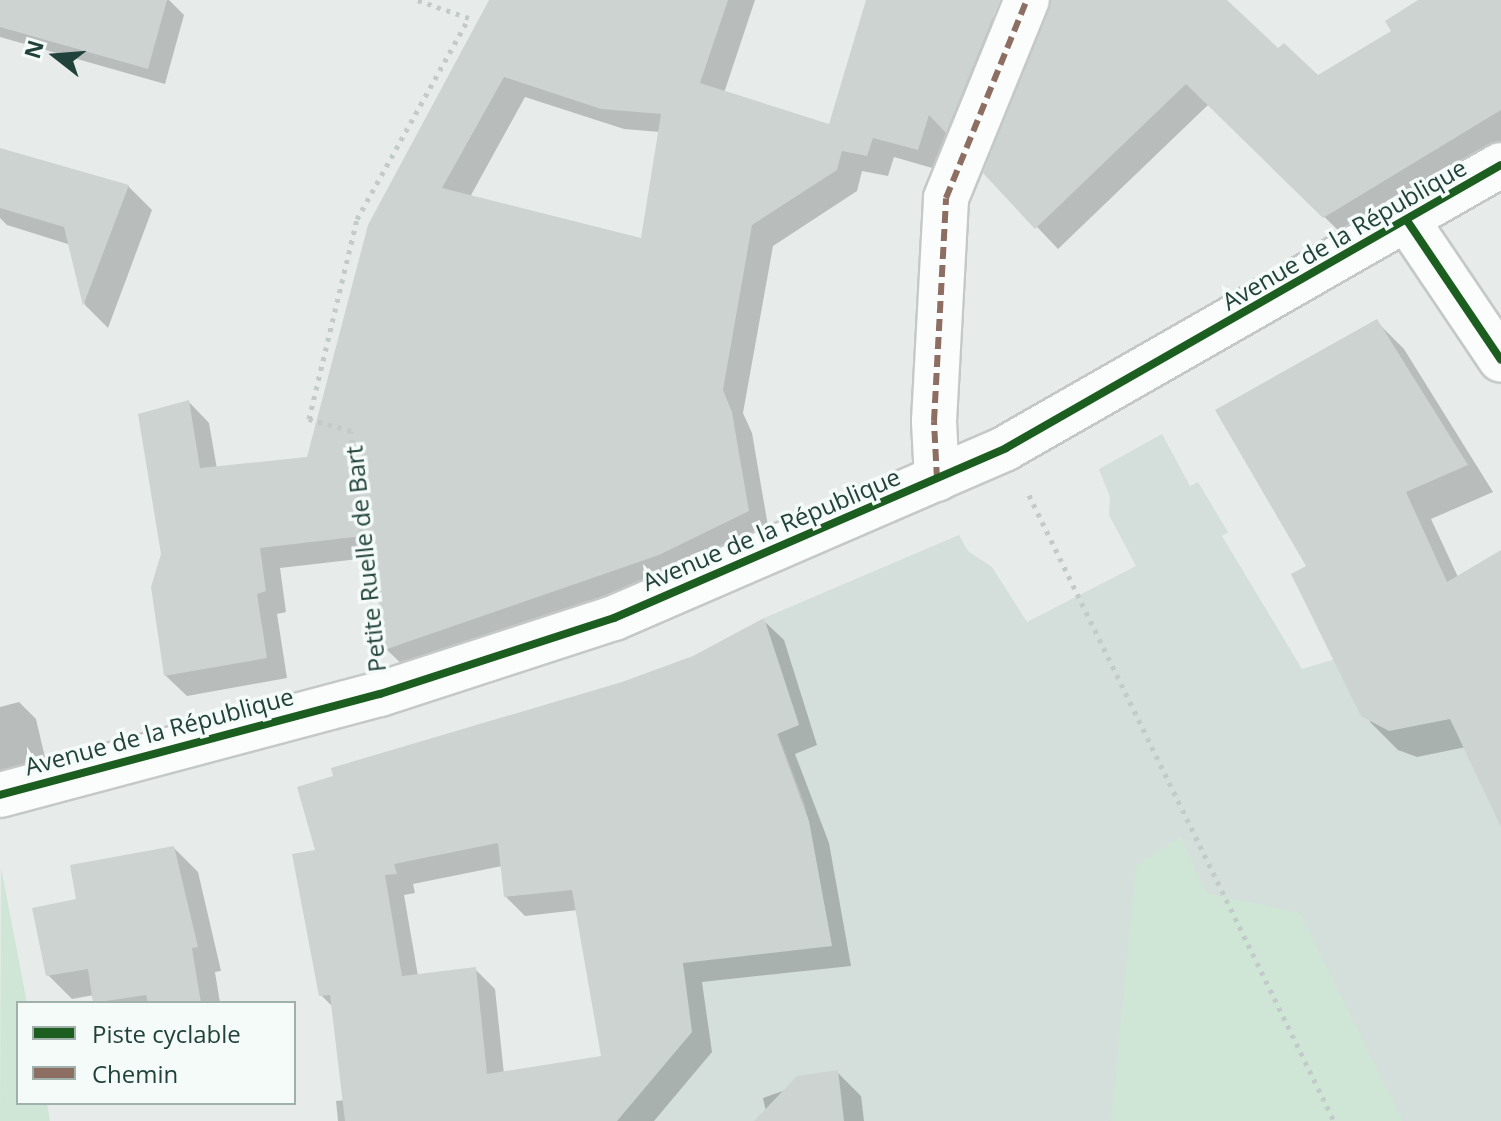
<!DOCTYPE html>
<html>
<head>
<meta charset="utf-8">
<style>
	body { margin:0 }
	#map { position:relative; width:1501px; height:1121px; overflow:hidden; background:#e7ecea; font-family:"Open Sans",sans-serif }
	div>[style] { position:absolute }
	.built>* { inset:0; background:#d4deda }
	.green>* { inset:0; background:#cfe6d7 }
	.shadow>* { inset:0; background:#0003 }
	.building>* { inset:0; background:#cdd3d1 }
	.path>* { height:5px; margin-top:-2.5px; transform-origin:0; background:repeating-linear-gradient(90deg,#c2cbc9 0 4px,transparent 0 10px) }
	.roads { filter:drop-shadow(2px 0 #c4c9c7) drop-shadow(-2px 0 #c4c9c7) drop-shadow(0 2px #c4c9c7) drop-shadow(0 -2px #c4c9c7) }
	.street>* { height:44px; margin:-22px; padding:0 22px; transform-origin:22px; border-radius:22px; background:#fbfcfc }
	.secondary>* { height:44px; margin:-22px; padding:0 22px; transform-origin:22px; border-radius:22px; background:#fbfcfc }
	.quiet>* { height:6px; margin-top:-3px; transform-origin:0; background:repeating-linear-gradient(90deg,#8d6e63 0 12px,transparent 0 18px) }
	.cycleway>* { height:8px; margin:-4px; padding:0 4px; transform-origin:4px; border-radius:4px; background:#1b5e20 }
	span { translate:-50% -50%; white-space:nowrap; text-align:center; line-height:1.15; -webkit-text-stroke:7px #f5fbf8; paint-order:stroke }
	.street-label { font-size:24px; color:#21423a }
	.legend { position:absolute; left:16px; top:1001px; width:280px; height:104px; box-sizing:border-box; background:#f5fbf8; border:2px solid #a0b1ac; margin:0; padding:10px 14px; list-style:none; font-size:24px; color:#21423a }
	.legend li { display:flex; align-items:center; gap:16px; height:40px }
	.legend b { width:40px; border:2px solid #a0b1ac }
	.north { position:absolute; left:16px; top:16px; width:80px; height:80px; -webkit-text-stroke:6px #f5fbf8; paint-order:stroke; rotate:287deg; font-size:22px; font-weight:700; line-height:32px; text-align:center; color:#21423a }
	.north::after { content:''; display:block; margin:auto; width:28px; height:36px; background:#21423a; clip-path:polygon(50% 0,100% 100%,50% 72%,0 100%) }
</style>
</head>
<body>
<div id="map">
	<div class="built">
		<div style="clip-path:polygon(1162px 434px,1190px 486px,1198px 482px,1228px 532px,1222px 536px,1302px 669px,1401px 639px,1501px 630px,1501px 1121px,492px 1121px,611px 1055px,600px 964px,832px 946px,805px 805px,778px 733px,799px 724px,764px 618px,959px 535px,968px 551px,992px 567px,1027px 622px,1136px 566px,1109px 515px,1110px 497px,1099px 469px)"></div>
	</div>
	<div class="green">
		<div style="clip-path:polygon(1180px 836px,1206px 893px,1300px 913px,1403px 1121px,1111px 1121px,1136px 866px)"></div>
		<div style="clip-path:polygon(1px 867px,27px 1003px,18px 1003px,18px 1103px,47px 1103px,50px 1121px,0 1121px)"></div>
	</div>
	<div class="shadow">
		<div style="clip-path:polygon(0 0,169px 0,184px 15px,165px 84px,0 37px)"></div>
		<div style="clip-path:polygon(evenodd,571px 0,755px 0,724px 93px,831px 126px,868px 0,961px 0,993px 17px,1014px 38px,939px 170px,894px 157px,888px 176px,862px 171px,857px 191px,773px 246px,743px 413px,752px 433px,769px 532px,680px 576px,407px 669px,386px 649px,376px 557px,280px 568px,286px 612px,277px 614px,287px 678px,187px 696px,166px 676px,163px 555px,189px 402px,209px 423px,217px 469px,308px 459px,370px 225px,571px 0,525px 97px,624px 129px,660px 132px,642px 241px,470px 197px,525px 97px)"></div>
		<div style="clip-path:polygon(1051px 0,1224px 0,1278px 51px,1318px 78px,1394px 31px,1422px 0,1501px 0,1501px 145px,1346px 238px,1209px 104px,1058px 249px,986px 173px)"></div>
		<div style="clip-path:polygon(0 154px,128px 186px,152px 210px,108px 328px,85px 305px,71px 245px,7px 225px,0 218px)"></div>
		<div style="clip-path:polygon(1377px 322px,1404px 349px,1493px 492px,1431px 519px,1458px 577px,1501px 552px,1501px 820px,1466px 747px,1417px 757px,1398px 750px,1371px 723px,1294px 574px,1309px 567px)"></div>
		<div style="clip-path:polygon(evenodd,764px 621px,784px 640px,817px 745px,795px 754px,829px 843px,851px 966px,702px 982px,712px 1052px,654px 1121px,338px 1121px,336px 1101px,345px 1100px,334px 1008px,321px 995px,318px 851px,623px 684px,693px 658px,764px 621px,502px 866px,505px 896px,525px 916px,578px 910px,603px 1058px,504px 1074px,495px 989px,475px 969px,418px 976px,404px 895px,415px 893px,413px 884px,502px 866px)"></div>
		<div style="clip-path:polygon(19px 702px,36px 719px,47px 766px,0 779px,0 707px)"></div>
		<div style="clip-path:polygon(174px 848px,198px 872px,221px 971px,215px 972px,220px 1003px,95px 1003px,94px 995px,72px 999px,48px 975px,78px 901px)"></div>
		<div style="clip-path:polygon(837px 1072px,861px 1096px,864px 1121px,768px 1121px,763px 1098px)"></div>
	</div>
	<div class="building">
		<div style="clip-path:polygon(0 0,167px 0,148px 69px,0 27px)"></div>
		<div style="clip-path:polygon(evenodd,489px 0,728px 0,700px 83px,829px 124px,866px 0,1000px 0,946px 133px,929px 115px,918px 150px,873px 138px,867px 156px,842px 151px,837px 170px,752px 225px,723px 390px,732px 412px,749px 511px,659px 555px,384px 650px,371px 535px,260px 548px,266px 591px,257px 594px,267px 658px,164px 676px,151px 587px,161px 554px,138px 414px,189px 400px,200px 468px,307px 457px,368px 225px,489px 0,504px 77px,601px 109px,661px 114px,641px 238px,442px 188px,504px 77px)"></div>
		<div style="clip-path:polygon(1051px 0,1227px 0,1278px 48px,1284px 43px,1318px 75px,1391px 31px,1385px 21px,1418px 0,1501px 0,1501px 110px,1323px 218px,1186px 84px,1035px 229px,983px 173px)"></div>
		<div style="clip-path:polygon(0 148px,129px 185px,83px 306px,64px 227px,0 208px)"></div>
		<div style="clip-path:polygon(1377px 319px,1468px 465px,1406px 492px,1447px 582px,1501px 550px,1501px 827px,1450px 719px,1389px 731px,1361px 716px,1291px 574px,1306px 566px,1215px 410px)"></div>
		<div style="clip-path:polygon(evenodd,764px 618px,799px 725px,777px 734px,809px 821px,832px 946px,683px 963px,692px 1032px,617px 1121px,345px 1121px,330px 995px,319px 996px,292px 854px,315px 850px,297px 787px,333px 776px,331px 768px,622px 682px,693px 656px,764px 618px,498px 843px,504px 897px,572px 890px,601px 1056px,487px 1074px,476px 967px,402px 976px,385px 875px,397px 874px,394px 864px,498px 843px)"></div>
		<div style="clip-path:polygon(174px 846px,198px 947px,192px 948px,201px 1003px,148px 1003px,146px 995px,93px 1003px,88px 969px,46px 976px,32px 908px,76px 899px,70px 865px)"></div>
		<div style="clip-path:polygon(838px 1070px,844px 1121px,754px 1121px,797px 1076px)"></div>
	</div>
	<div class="path">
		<div style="left:1029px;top:495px;width:696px;rotate:64.02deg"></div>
		<div style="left:374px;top:642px;width:212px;rotate:-96.2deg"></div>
		<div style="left:351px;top:431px;width:44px;rotate:-164.1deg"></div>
		<div style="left:309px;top:419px;width:206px;rotate:-76.5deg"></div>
		<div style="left:357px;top:219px;width:230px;rotate:-60.9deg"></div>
		<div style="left:469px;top:18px;width:55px;rotate:-160.9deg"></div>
	</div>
	<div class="roads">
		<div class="street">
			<div style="left:1408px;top:222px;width:166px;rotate:56deg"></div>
			<div style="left:937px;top:479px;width:58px;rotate:-93deg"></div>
			<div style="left:934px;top:421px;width:223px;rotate:-86.9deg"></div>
			<div style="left:946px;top:198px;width:214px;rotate:-67.8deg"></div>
		</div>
		<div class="secondary">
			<div style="left:0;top:795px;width:393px;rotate:-14.9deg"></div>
			<div style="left:380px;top:694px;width:246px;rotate:-18deg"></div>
			<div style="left:614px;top:618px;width:427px;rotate:-23.4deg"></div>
			<div style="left:1006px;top:448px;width:570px;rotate:-29.76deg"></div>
		</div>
	</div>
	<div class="quiet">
		<div style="left:937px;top:479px;width:58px;rotate:-93deg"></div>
		<div style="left:934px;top:421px;width:223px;rotate:-86.9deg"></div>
		<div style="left:946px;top:198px;width:214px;rotate:-67.8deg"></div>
	</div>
	<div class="cycleway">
		<div style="left:1408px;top:222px;width:166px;rotate:56deg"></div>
		<div style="left:0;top:795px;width:393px;rotate:-14.9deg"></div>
		<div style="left:380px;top:694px;width:246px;rotate:-18deg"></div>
		<div style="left:614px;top:618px;width:427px;rotate:-23.4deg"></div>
		<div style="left:1006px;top:448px;width:570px;rotate:-29.76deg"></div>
	</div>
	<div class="street-label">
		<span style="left:1344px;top:234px;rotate:-30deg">Avenue de la République</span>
		<span style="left:771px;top:529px;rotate:-23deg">Avenue de la République</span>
		<span style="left:365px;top:559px;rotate:-96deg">Petite Ruelle de Bart</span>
		<span style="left:159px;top:731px;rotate:-15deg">Avenue de la République</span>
	</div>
	<ul class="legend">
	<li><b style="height:10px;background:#1b5e20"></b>Piste cyclable</li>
	<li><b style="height:10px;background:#8d6e63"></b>Chemin</li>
	</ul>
	<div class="north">N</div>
</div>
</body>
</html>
